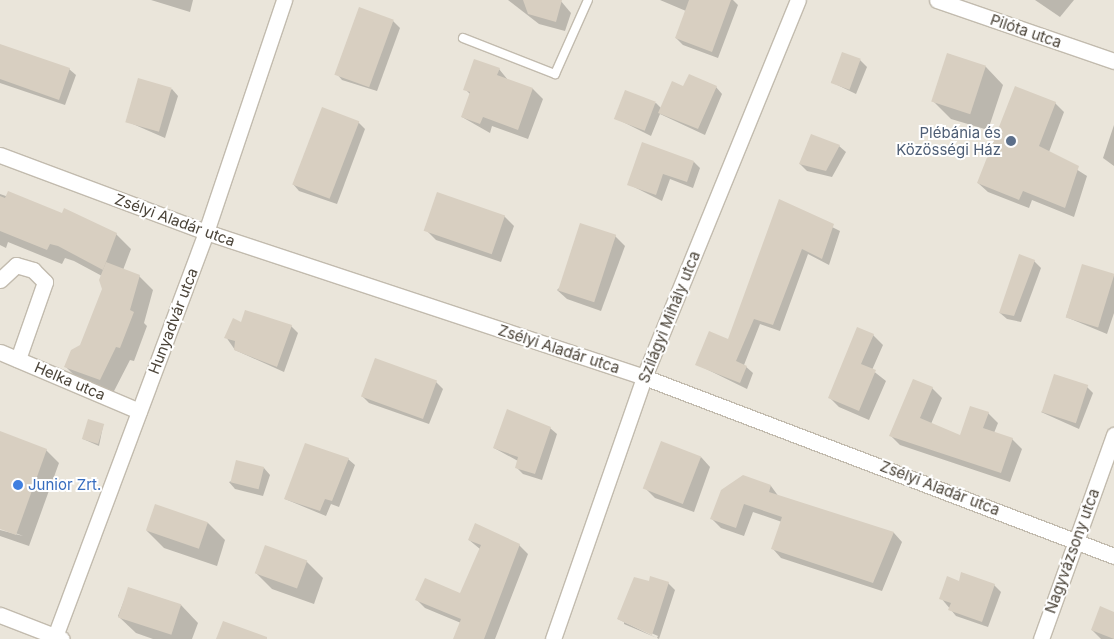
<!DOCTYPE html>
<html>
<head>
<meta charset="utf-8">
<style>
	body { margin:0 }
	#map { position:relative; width:1114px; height:639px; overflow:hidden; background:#f6f3ec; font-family:Inter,sans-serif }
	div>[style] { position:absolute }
	.residential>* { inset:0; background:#eae5da; transform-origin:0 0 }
	.shadow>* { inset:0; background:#0003 }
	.building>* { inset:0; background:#d8cfc1; transform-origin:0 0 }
	.roads { filter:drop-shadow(1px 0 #c2bbae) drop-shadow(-1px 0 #c2bbae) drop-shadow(0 1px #c2bbae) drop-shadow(0 -1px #c2bbae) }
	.service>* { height:8px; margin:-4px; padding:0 4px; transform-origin:4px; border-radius:4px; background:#fff }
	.minor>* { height:15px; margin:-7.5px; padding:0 7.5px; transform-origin:7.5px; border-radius:7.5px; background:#fff }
	.dots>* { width:14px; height:14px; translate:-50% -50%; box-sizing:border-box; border:2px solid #fff; border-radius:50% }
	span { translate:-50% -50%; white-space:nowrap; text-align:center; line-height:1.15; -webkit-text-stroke:4px #fff; paint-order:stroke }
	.street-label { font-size:15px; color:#4b4439 }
	.service-label { font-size:15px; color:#4e5e75 }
	.right { translate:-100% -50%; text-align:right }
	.shop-label { font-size:15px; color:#366cbe }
	.left { translate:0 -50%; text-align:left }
</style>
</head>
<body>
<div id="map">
	<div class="residential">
		<div style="left:0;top:0;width:1114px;height:639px"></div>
	</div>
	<div class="shadow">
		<div style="clip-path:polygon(151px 0,193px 0,190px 12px)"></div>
		<div style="clip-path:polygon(508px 0,560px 0,571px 13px,565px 31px,539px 24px)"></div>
		<div style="clip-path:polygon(660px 0,733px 0,738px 5px,718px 58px,683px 45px,676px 38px,686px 11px)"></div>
		<div style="clip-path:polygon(1035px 0,1074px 0,1060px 17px)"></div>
		<div style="clip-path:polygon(393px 21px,400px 28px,377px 91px,342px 80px,336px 73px)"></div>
		<div style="clip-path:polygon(0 45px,69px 69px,76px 75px,65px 105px,0 83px)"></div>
		<div style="clip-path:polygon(948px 54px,986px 67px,1003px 85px,988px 130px,951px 119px,933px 101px)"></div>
		<div style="clip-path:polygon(860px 60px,867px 67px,856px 94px,831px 82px)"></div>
		<div style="clip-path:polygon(499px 69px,508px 80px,533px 89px,543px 99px,528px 139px,492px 126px,490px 133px,462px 117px,471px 95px,465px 89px)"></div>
		<div style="clip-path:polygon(716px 87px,722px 94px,705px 135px,660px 114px,651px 136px,615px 118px,656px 103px,662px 109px,684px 88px)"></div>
		<div style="clip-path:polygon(172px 89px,178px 96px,165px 138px,126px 121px)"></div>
		<div style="clip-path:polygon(1055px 103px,1064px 112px,1049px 152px,1087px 176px,1074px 217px,1032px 200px,1029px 208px,988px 192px,978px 183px)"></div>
		<div style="clip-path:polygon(358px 122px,365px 129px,337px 204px,299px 191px,293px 184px)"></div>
		<div style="clip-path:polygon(1114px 125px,1114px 166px,1103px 158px)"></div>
		<div style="clip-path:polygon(839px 146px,846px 152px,832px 177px,807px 171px,800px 164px)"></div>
		<div style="clip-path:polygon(694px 162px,700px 168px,693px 188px,670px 179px,662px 201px,628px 184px)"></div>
		<div style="clip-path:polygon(0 194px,116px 234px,131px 249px,123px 270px,139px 276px,153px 290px,144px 323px,147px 326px,134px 361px,130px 360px,113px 393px,79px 380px,66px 367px,81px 346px,104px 289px,102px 276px,74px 261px,65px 258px,62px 264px,8px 242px,6px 248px,0 245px)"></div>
		<div style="clip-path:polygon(780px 201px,840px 231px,829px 265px,808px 254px,780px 331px,760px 324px,744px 365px,753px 373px,747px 389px,696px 364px,729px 341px)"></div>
		<div style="clip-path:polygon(504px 216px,514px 226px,501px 262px,436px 240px,426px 230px)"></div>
		<div style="clip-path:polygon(615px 236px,625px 246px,601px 311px,567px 299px,557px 290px)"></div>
		<div style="clip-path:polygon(1034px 261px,1041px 268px,1021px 322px,1007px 319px,1000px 313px)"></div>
		<div style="clip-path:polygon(1083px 266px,1114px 275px,1114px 313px,1107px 334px,1066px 317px)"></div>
		<div style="clip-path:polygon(242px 323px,291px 326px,298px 333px,284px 372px,235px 350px,226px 337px)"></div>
		<div style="clip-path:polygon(873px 335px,883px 345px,872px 370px,886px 381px,869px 420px,839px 407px,829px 397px)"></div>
		<div style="clip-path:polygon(436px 382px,443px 389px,429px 424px,369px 403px,362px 396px)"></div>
		<div style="clip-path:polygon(1087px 387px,1093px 393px,1079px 429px,1041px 412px)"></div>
		<div style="clip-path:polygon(932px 388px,942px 398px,931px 424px,961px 437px,988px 413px,998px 423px,994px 433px,1012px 439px,1022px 449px,1010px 482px,900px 445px,891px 436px)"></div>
		<div style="clip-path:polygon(103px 426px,99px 446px,83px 439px)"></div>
		<div style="clip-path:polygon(550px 428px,557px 434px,542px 480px,523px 474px,516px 467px,518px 461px,494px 448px)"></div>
		<div style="clip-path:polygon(0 432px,46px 450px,59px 463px,29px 546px,0 536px,0 530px,23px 536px,0 527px)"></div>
		<div style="clip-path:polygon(701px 457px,710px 467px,694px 512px,655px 498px,645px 488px)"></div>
		<div style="clip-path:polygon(348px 459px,355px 465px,339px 507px,331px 504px,326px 516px,285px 499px)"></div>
		<div style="clip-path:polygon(264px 468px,270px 475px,263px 496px,235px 489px,229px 482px)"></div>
		<div style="clip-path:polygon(743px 477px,771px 486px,779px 497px,894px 533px,902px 542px,882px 591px,781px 558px,773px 549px,782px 522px,753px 512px,744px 536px,721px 528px,712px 519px)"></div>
		<div style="clip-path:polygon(208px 523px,225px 540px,217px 566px,164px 548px,147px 531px)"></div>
		<div style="clip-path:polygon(469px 540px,519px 545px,528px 554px,495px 639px,454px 639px,461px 623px,425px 608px,417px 600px,461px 595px,480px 549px)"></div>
		<div style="clip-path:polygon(306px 561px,323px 578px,314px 604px,272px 589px,255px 572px)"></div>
		<div style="clip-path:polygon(evenodd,649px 582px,668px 583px,675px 590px,659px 639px,618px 619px,649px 582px,624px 621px,658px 636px,657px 638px,624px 624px,624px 621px)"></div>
		<div style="clip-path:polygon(959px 582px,994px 585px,1001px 592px,988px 627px,956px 616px,941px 598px)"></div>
		<div style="clip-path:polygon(129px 588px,181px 605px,198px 623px,192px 639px,153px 639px,136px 633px,118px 616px)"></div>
		<div style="clip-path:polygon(1114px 613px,1114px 639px,1101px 639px,1092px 630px)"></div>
	</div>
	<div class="building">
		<div style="clip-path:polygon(523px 0,562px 0,556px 22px,528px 14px)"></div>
		<div style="clip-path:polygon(689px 0,731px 0,712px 52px,675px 38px)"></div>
		<div style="left:359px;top:7px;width:37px;height:72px;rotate:20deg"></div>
		<div style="clip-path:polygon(0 44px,70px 68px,59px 100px,0 79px)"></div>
		<div style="left:842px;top:52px;width:20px;height:33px;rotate:20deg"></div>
		<div style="left:947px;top:53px;width:41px;height:51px;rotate:18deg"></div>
		<div style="clip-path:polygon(474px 59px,500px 68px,497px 75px,533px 88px,518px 130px,483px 117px,480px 124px,461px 117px,470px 92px,463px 90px)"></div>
		<div style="clip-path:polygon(689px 74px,717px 86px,698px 129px,658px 113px,672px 81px,683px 86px)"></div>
		<div style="left:138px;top:78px;width:35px;height:46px;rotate:16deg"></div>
		<div style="clip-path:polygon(1015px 86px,1056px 102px,1039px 146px,1079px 166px,1065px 208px,1023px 191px,1019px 200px,977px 183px)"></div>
		<div style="left:625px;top:90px;width:33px;height:31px;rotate:21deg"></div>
		<div style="left:322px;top:107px;width:40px;height:83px;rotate:21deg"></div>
		<div style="clip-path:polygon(811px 134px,840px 145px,826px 171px,799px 164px)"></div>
		<div style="clip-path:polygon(642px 142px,694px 161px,687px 182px,663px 174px,656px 195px,627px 185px)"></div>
		<div style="clip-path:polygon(8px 191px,62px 213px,64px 208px,117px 233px,103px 270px,58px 246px,50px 244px,47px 250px,0 231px,0 196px,5px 198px)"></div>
		<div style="left:437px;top:192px;width:72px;height:41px;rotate:19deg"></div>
		<div style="clip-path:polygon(779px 199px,834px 224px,822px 259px,802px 249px,773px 325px,754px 319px,736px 361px,747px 366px,740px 383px,695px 365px,709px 331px,728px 339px)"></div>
		<div style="left:580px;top:223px;width:38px;height:71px;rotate:18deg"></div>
		<div style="clip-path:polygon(1019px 254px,1035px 260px,1014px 316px,999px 313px)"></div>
		<div style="clip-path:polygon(106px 262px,140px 275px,130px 310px,134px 312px,120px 348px,116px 347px,100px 380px,64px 367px,71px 350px,80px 345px,102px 289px,99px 280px)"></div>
		<div style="left:1082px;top:264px;width:34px;height:56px;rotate:17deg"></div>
		<div style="clip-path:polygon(245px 310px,292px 325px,277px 367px,234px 350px,235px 341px,224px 338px,233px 318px,241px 322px)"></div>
		<div style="clip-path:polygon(857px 327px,874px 334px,861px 364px,876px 370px,859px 411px,828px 398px)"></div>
		<div style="left:375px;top:358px;width:66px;height:41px;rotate:20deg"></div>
		<div style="left:1054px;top:374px;width:36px;height:40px;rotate:18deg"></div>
		<div style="clip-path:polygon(913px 379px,933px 387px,920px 418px,960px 435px,970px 406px,989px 412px,983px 428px,1013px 438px,1001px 473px,889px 436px)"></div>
		<div style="clip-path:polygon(507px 409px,551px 427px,535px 474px,515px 468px,518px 457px,493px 448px)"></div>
		<div style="left:88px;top:419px;width:17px;height:21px;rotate:17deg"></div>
		<div style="clip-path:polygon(0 431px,47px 449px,16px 535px,0 529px)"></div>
		<div style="left:661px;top:441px;width:43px;height:51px;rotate:21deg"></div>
		<div style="clip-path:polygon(305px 443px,349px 458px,332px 501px,325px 499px,320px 511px,284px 499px)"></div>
		<div style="left:236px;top:460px;width:29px;height:23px;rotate:14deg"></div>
		<div style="clip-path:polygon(743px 475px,771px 485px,769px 492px,894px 532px,873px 583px,771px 549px,782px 517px,744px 504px,736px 528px,710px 519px,721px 490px)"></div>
		<div style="left:155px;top:504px;width:56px;height:28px;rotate:19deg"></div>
		<div style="clip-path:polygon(475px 523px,520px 544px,484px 639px,453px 639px,461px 619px,415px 600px,425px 578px,460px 593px,481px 545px,468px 540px)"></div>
		<div style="left:265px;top:545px;width:45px;height:30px;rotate:20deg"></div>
		<div style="clip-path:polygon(961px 572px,995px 584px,982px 622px,948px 610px,951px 603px,939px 599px,947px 576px,959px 581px)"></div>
		<div style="clip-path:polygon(650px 576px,669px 582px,652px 635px,617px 619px,634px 577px,649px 581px)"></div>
		<div style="left:128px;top:587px;width:56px;height:32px;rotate:18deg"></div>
		<div style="clip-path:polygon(1100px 606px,1114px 612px,1114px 639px,1091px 630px)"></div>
		<div style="clip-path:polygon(223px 621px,267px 637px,267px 639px,216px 639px)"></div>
	</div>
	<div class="roads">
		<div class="service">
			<div style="left:463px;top:38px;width:99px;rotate:21.4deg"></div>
			<div style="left:555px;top:74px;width:81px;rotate:-66deg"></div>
		</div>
		<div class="minor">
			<div style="left:937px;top:0;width:187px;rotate:19deg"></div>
			<div style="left:0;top:155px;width:220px;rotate:20.5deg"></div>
			<div style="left:206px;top:232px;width:461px;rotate:18.3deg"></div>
			<div style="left:644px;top:377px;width:503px;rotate:20.85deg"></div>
			<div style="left:0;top:280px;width:22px;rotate:-43deg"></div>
			<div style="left:16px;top:265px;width:18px;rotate:16deg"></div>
			<div style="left:33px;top:270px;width:17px;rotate:45deg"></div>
			<div style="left:45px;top:282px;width:82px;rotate:109.3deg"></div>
			<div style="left:0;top:352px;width:151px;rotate:23deg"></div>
			<div style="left:0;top:615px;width:66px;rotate:21.2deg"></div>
			<div style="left:54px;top:639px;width:434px;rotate:-69.5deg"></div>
			<div style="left:206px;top:232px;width:245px;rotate:-71.4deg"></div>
			<div style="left:553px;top:639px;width:277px;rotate:-70.8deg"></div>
			<div style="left:644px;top:377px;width:407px;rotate:-67.8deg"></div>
			<div style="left:1041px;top:639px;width:217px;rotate:-70.3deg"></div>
		</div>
	</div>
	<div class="dots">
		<div style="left:1011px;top:141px;background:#5c6f8a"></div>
		<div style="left:18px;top:485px;background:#3f7fe0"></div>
	</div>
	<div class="street-label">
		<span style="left:1026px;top:31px;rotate:19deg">Pilóta utca</span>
		<span style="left:175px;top:220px;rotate:20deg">Zsélyi Aladár utca</span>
		<span style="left:669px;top:317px;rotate:-68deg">Szilágyi Mihály utca</span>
		<span style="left:173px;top:321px;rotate:-69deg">Hunyadvár utca</span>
		<span style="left:559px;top:349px;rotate:18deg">Zsélyi Aladár utca</span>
		<span style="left:70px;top:381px;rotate:23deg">Helka utca</span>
		<span style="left:940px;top:488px;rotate:21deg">Zsélyi Aladár utca</span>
		<span style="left:1072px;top:551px;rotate:-70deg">Nagyvázsony utca</span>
	</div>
	<div class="service-label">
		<span class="right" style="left:1001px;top:141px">Plébánia és<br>Közösségi Ház</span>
	</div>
	<div class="shop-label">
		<span class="left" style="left:28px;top:485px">Junior Zrt.</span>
	</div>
</div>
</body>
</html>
